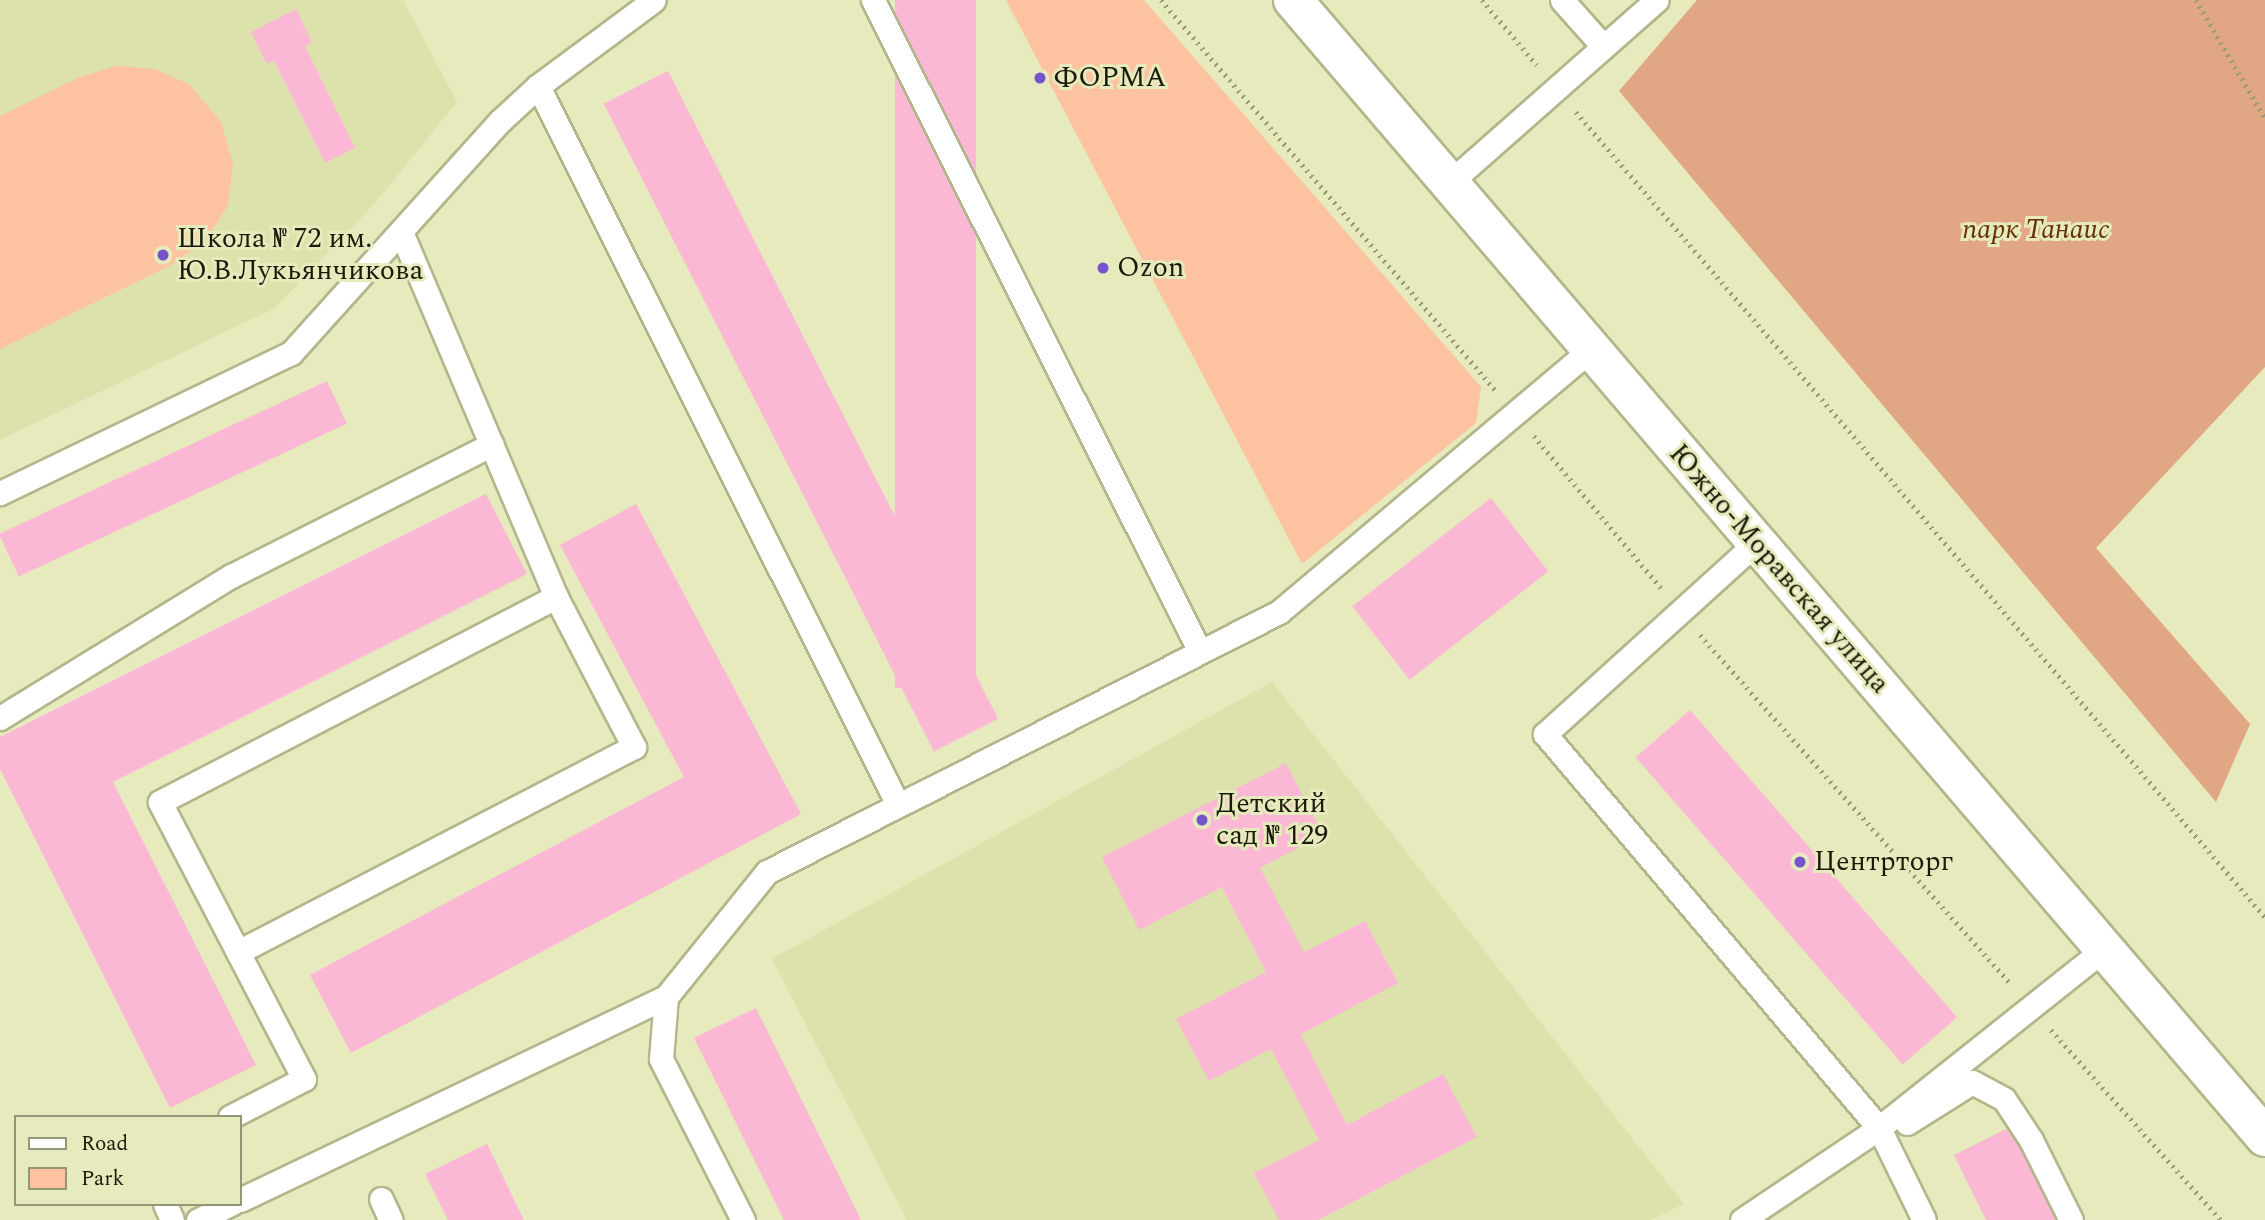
<!DOCTYPE html>
<html>
<head>
<meta charset="utf-8">
<style>
	body { margin:0 }
	#map { position:relative; width:2265px; height:1220px; overflow:hidden; background:#e6eabc; font-family:Spectral,serif }
	div>[style] { position:absolute }
	.built>* { inset:0; background:#dde2ac }
	.green>* { inset:0; background:#fdc29f }
	.forest>* { inset:0; background:#e1a683 }
	.building>* { inset:0; background:#fbb8d4; transform-origin:0 0 }
	.path>* { height:4.5px; margin-top:-2.25px; transform-origin:0; background:repeating-linear-gradient(90deg,#989b78 0 2px,transparent 0 7px) }
	.roads { filter:drop-shadow(2px 0 #b2b68a) drop-shadow(-2px 0 #b2b68a) drop-shadow(0 2px #b2b68a) drop-shadow(0 -2px #b2b68a) }
	.service>* { height:23px; margin:-11.5px; padding:0 11.5px; transform-origin:11.5px; border-radius:11.5px; background:#fff }
	.secondary>* { height:38px; margin:-19px; padding:0 19px; transform-origin:19px; border-radius:19px; background:#fff }
	.dots>* { width:19px; height:19px; translate:-50% -50%; box-sizing:border-box; border:4px solid #e6eabc; border-radius:50% }
	span { translate:-50% -50%; white-space:nowrap; text-align:center; line-height:1.15; -webkit-text-stroke:6px #e6eabc; paint-order:stroke }
	.poi-label { font-size:28px; color:#1a1b0a }
	.left { translate:0 -50%; text-align:left }
	.park-label { font-size:28px; color:#663107; font-style:italic }
	.street-label { font-size:28px; color:#1a1b0a }
	.legend { position:absolute; left:14px; top:1115px; width:228px; height:91px; box-sizing:border-box; background:#e6eabc; border:2px solid #949775; margin:0; padding:9px 12px; list-style:none; font-size:21px; color:#1a1b0a }
	.legend li { display:flex; align-items:center; gap:14px; height:35px }
	.legend b { width:35px; border:2px solid #949775 }
</style>
</head>
<body>
<div id="map">
	<div class="built">
		<div style="clip-path:polygon(0 0,403px 0,457px 102px,375px 203px,275px 308px,0 440px)"></div>
		<div style="clip-path:polygon(1272px 682px,1684px 1204px,1650px 1220px,907px 1220px,772px 959px)"></div>
	</div>
	<div class="green">
		<div style="clip-path:polygon(1006px 0,1144px 0,1481px 387px,1476px 423px,1302px 564px)"></div>
		<div style="clip-path:polygon(115px 66px,155px 69px,189px 84px,221px 122px,233px 164px,228px 205px,207px 239px,171px 265px,0 349px,0 116px,78px 78px)"></div>
	</div>
	<div class="forest">
		<div style="clip-path:polygon(1697px 0,2265px 0,2265px 367px,2096px 548px,2250px 724px,2216px 802px,1619px 91px)"></div>
	</div>
	<div class="building">
		<div style="left:895px;top:0;width:81px;height:688px"></div>
		<div style="clip-path:polygon(296px 9px,312px 42px,305px 46px,355px 148px,325px 163px,274px 61px,267px 64px,251px 32px)"></div>
		<div style="left:668px;top:71px;width:727px;height:72px;rotate:63deg"></div>
		<div style="left:327px;top:381px;width:47px;height:362px;rotate:65deg"></div>
		<div style="clip-path:polygon(486px 494px,527px 574px,113px 782px,256px 1065px,170px 1108px,0 769px,0 737px)"></div>
		<div style="left:1491px;top:498px;width:93px;height:176px;rotate:52deg"></div>
		<div style="clip-path:polygon(636px 504px,801px 814px,351px 1053px,310px 975px,684px 777px,560px 545px)"></div>
		<div style="left:1690px;top:710px;width:407px;height:72px;rotate:49deg"></div>
		<div style="clip-path:polygon(1286px 763px,1323px 835px,1260px 868px,1304px 952px,1365px 921px,1398px 983px,1301px 1034px,1347px 1125px,1443px 1074px,1477px 1137px,1318px 1220px,1279px 1220px,1254px 1173px,1319px 1140px,1271px 1049px,1209px 1081px,1176px 1019px,1266px 972px,1222px 887px,1139px 930px,1102px 857px)"></div>
		<div style="clip-path:polygon(756px 1008px,861px 1220px,784px 1220px,694px 1038px)"></div>
		<div style="clip-path:polygon(2014px 1125px,2061px 1220px,1986px 1220px,1954px 1155px)"></div>
		<div style="clip-path:polygon(487px 1144px,524px 1220px,448px 1220px,425px 1174px)"></div>
	</div>
	<div class="path">
		<div style="left:1161px;top:0;width:516px;rotate:49.4deg"></div>
		<div style="left:1482px;top:0;width:85px;rotate:49.8deg"></div>
		<div style="left:2196px;top:0;width:137px;rotate:59.7deg"></div>
		<div style="left:1576px;top:112px;width:1060px;rotate:49.44deg"></div>
		<div style="left:1534px;top:436px;width:198px;rotate:50.1deg"></div>
		<div style="left:1700px;top:635px;width:467px;rotate:48.3deg"></div>
		<div style="left:2051px;top:1030px;width:255px;rotate:48.2deg"></div>
	</div>
	<div class="roads">
		<div class="service">
			<div style="left:873px;top:0;width:729px;rotate:63.36deg"></div>
			<div style="left:1562px;top:0;width:62px;rotate:48.3deg"></div>
			<div style="left:538px;top:86px;width:804px;rotate:63.4deg"></div>
			<div style="left:1448px;top:184px;width:278px;rotate:-41.4deg"></div>
			<div style="left:0;top:493px;width:323px;rotate:-25.7deg"></div>
			<div style="left:291px;top:353px;width:312px;rotate:-48deg"></div>
			<div style="left:500px;top:121px;width:52px;rotate:-42.6deg"></div>
			<div style="left:538px;top:86px;width:144px;rotate:-36.6deg"></div>
			<div style="left:1757px;top:542px;width:286px;rotate:137.8deg"></div>
			<div style="left:1545px;top:734px;width:517px;rotate:49.71deg"></div>
			<div style="left:1879px;top:1128px;width:102px;rotate:63.9deg"></div>
			<div style="left:0;top:718px;width:271px;rotate:-31.6deg"></div>
			<div style="left:231px;top:576px;width:292px;rotate:-26.8deg"></div>
			<div style="left:238px;top:952px;width:446px;rotate:-27.4deg"></div>
			<div style="left:634px;top:747px;width:169px;rotate:-117.5deg"></div>
			<div style="left:556px;top:597px;width:397px;rotate:-113deg"></div>
			<div style="left:230px;top:1117px;width:83px;rotate:-27.2deg"></div>
			<div style="left:304px;top:1079px;width:312px;rotate:-117.5deg"></div>
			<div style="left:160px;top:802px;width:446px;rotate:-27.4deg"></div>
			<div style="left:1907px;top:1123px;width:77px;rotate:-32.2deg"></div>
			<div style="left:1972px;top:1082px;width:36px;rotate:28deg"></div>
			<div style="left:2004px;top:1099px;width:49px;rotate:56.6deg"></div>
			<div style="left:2031px;top:1140px;width:89px;rotate:63.4deg"></div>
			<div style="left:381px;top:1199px;width:23px;rotate:65deg"></div>
			<div style="left:240px;top:1200px;width:472px;rotate:-25.5deg"></div>
			<div style="left:165px;top:1204px;width:17px;rotate:66deg"></div>
			<div style="left:198px;top:1220px;width:37px;rotate:-26deg"></div>
			<div style="left:743px;top:1220px;width:181px;rotate:-117deg"></div>
			<div style="left:661px;top:1059px;width:62px;rotate:-85.4deg"></div>
			<div style="left:666px;top:997px;width:161px;rotate:-51.1deg"></div>
			<div style="left:767px;top:872px;width:574px;rotate:-26.92deg"></div>
			<div style="left:1279px;top:612px;width:407px;rotate:-40.1deg"></div>
			<div style="left:1742px;top:1220px;width:165px;rotate:-33.9deg"></div>
			<div style="left:1879px;top:1128px;width:288px;rotate:-38.5deg"></div>
		</div>
		<div class="secondary">
			<div style="left:1293px;top:0;width:1496px;rotate:49.47deg"></div>
		</div>
	</div>
	<div class="dots">
		<div style="left:1040px;top:78px;background:#7553cd"></div>
		<div style="left:163px;top:255px;background:#7553cd"></div>
		<div style="left:1103px;top:268px;background:#7553cd"></div>
		<div style="left:1202px;top:820px;background:#7553cd"></div>
		<div style="left:1800px;top:862px;background:#7553cd"></div>
	</div>
	<div class="poi-label">
		<span class="left" style="left:1054px;top:78px">ФОРМА</span>
		<span class="left" style="left:177px;top:255px">Школа № 72 им.<br>Ю.В.Лукьянчикова</span>
		<span class="left" style="left:1117px;top:268px">Ozon</span>
		<span class="left" style="left:1216px;top:820px">Детский<br>сад № 129</span>
		<span class="left" style="left:1814px;top:862px">Центрторг</span>
	</div>
	<div class="park-label">
		<span style="left:2036px;top:230px">парк Танаис</span>
	</div>
	<div class="street-label">
		<span style="left:1779px;top:569px;rotate:49deg">Южно-Моравская улица</span>
	</div>
	<ul class="legend">
	<li><b style="height:9px;background:#fff"></b>Road</li>
	<li><b style="height:19px;background:#fdc29f"></b>Park</li>
	</ul>
</div>
</body>
</html>
